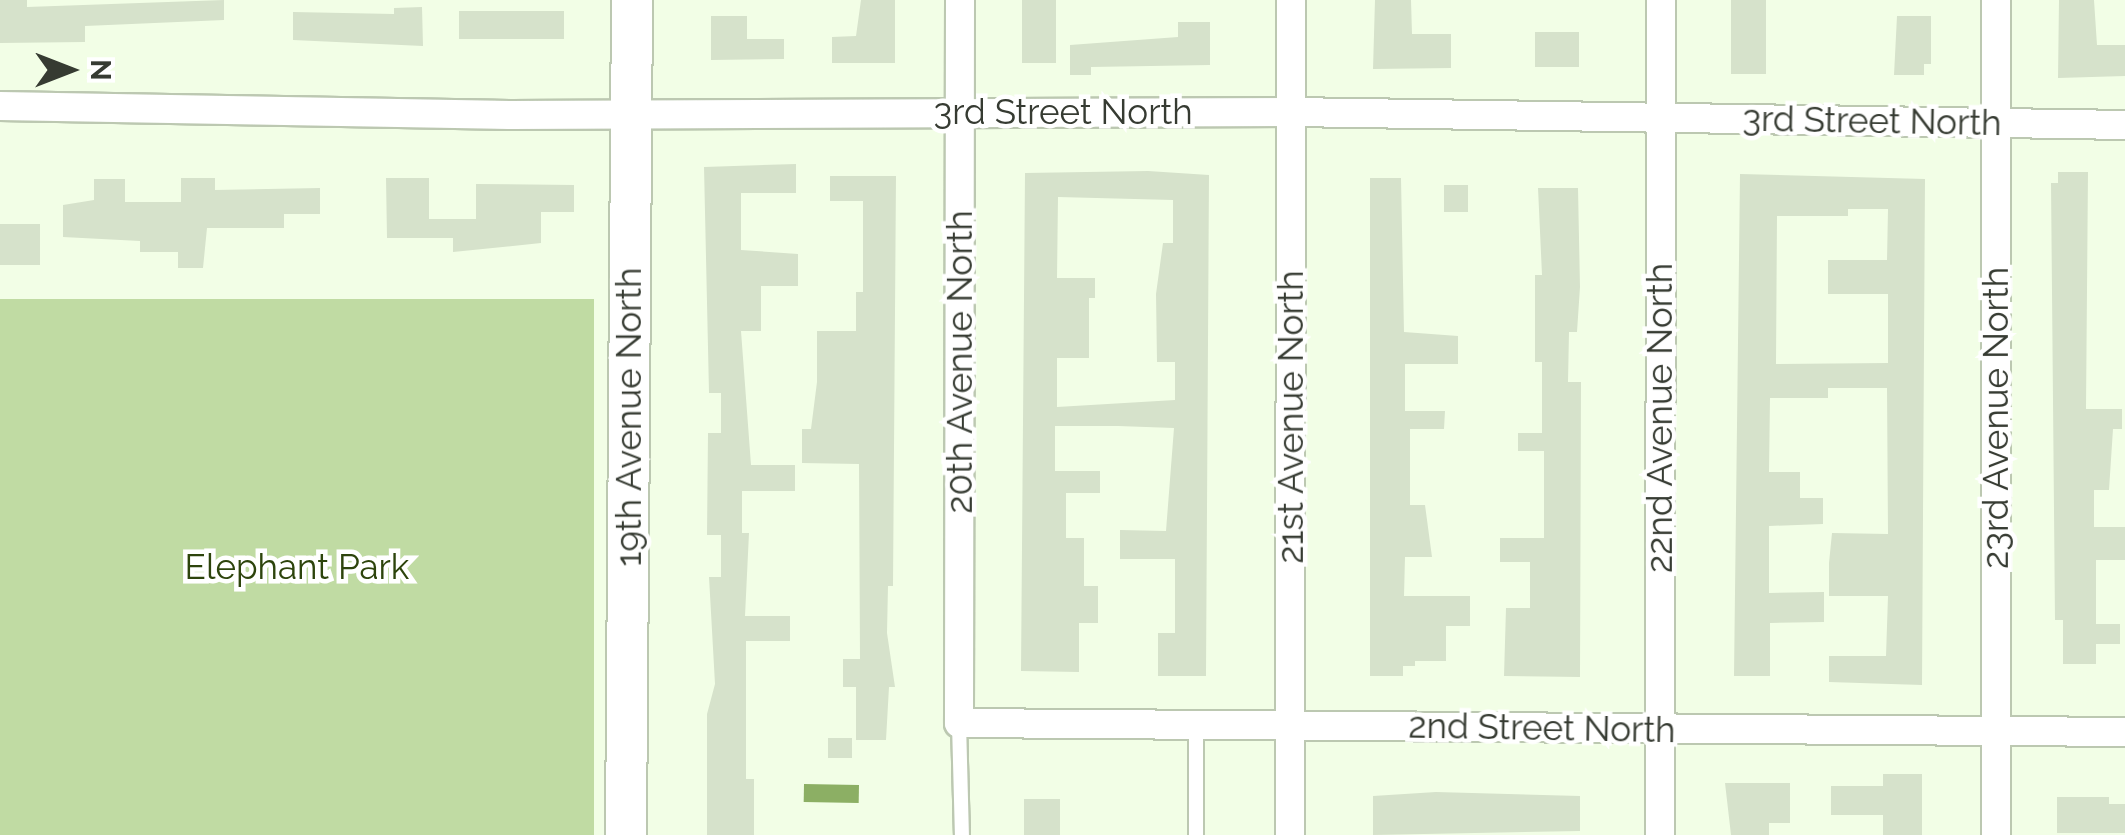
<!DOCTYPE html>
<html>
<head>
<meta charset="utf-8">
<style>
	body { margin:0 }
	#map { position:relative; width:2125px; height:835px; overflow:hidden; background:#f2fee6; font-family:Raleway,sans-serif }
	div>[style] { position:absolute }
	.green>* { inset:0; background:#c0dba3; transform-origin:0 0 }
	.water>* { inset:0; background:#8caf64; transform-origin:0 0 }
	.building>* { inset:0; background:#d6e2cb; transform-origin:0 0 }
	.roads { filter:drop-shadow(2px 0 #bcc8b1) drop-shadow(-2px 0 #bcc8b1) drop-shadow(0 2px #bcc8b1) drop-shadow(0 -2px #bcc8b1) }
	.lane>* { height:14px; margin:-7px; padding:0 7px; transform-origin:7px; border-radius:7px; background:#fff }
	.street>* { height:28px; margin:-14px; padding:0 14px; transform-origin:14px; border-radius:14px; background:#fff }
	.secondary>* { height:40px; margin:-20px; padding:0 20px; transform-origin:20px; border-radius:20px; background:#fff }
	span { translate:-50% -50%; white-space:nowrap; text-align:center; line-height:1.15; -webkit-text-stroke:9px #fff; paint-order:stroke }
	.street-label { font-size:35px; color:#363b32 }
	.park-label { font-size:35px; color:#2d440c }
	.north { position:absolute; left:20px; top:20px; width:100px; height:100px; -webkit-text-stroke:8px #fff; paint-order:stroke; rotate:90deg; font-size:28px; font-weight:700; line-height:40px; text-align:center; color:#363b32 }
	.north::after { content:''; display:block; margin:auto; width:35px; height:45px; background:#363b32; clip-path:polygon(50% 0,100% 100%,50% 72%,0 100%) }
</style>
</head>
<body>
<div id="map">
	<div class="green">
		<div style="left:0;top:299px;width:594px;height:536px"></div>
	</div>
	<div class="water">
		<div style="left:804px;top:784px;width:55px;height:18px;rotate:1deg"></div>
	</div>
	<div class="building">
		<div style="clip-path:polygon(0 0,27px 0,27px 7px,224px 0,224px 20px,85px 26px,85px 42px,0 43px)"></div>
		<div style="clip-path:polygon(861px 0,895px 0,895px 63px,832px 63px,832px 37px,856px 36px)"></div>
		<div style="left:1022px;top:0;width:34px;height:63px"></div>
		<div style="clip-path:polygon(1375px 0,1411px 0,1412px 34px,1451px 34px,1451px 68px,1373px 69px)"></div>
		<div style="left:1731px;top:0;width:35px;height:74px"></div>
		<div style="clip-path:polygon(2059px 0,2094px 0,2097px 45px,2125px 45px,2125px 76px,2058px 78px)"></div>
		<div style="clip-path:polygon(422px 7px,423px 46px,293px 40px,293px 12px,394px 14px,394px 8px)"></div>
		<div style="left:564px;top:11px;width:28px;height:105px;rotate:90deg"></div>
		<div style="clip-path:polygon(711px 16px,747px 16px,747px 39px,784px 39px,784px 59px,711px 60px)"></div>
		<div style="clip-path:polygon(1897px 16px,1931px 16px,1931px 64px,1924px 64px,1924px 75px,1894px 75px)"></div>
		<div style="clip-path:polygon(1178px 22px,1210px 22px,1210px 65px,1091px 67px,1091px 75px,1070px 75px,1070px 45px,1178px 37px)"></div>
		<div style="left:1535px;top:32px;width:44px;height:35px"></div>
		<div style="clip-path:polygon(796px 164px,796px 193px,741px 193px,741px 250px,798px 254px,798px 286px,761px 286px,761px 331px,741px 331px,751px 465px,795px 465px,795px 491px,742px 491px,742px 533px,749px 533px,745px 616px,790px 616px,790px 641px,746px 641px,746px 779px,754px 779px,754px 835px,707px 835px,707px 714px,715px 684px,709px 577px,721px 577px,721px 535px,707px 535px,708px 433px,721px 433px,721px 393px,709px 393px,704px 167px)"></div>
		<div style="clip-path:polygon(evenodd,1148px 171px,1209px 175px,1206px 676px,1158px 676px,1158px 633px,1175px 633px,1175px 559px,1120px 559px,1120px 530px,1166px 531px,1174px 428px,1118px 426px,1055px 426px,1055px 471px,1100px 471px,1100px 493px,1066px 493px,1066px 538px,1084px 538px,1084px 586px,1098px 586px,1098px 623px,1079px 623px,1079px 672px,1021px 671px,1025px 173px,1148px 171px,1058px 197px,1173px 200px,1173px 243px,1163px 243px,1156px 294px,1157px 362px,1175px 362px,1175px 400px,1057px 407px,1057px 358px,1089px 358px,1089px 298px,1095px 298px,1095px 278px,1057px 278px,1058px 197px)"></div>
		<div style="clip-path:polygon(2058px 172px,2088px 172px,2086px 409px,2122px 409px,2122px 429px,2113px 429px,2109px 490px,2094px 490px,2094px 527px,2125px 527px,2125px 560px,2096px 560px,2096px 624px,2120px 624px,2120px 644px,2096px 644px,2096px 664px,2063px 664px,2063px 620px,2055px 620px,2051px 183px,2058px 183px)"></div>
		<div style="clip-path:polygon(evenodd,1740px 174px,1925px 179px,1922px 685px,1829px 682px,1829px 656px,1886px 656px,1888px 596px,1829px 596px,1829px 563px,1832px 533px,1888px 534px,1887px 388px,1828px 388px,1828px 398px,1770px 398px,1769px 472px,1800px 472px,1800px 498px,1823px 498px,1823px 524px,1769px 526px,1769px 593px,1824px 592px,1824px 622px,1770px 623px,1770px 676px,1734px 676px,1740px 174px,1848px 209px,1888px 209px,1887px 260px,1828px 260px,1828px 294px,1888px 294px,1888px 363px,1776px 364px,1777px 216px,1848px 216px,1848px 209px)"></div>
		<div style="clip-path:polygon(830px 176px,896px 176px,893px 586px,888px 586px,887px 633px,895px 687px,889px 687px,886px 740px,856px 740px,856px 687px,843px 687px,843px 659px,860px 659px,859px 464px,802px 463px,802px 429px,811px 429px,817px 382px,817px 331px,856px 331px,856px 292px,863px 292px,863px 201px,830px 201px)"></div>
		<div style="clip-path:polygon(181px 178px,215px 178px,215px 190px,320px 188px,320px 214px,284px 214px,284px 228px,207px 228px,203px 268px,178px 268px,178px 252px,140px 252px,140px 241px,63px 237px,63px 205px,94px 200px,94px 179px,125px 179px,125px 202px,181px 202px)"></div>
		<div style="clip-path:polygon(386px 178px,429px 178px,429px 219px,476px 219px,476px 184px,574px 185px,574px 212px,541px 212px,541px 243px,453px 252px,453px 238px,387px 238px)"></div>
		<div style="clip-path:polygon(1370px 178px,1401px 178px,1404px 332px,1458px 336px,1458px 364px,1405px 364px,1405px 411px,1445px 411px,1444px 429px,1410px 429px,1410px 505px,1425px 505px,1432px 557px,1405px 557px,1404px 596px,1470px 596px,1470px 626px,1446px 626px,1446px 661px,1415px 661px,1415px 666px,1403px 666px,1403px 676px,1370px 676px)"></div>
		<div style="left:1444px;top:185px;width:24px;height:27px"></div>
		<div style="clip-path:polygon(1538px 188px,1578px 188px,1580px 287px,1577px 332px,1569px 332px,1568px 382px,1581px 382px,1580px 677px,1504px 676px,1506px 608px,1530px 608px,1530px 562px,1500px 562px,1500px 538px,1544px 538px,1544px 451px,1518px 451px,1518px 433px,1542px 433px,1542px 362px,1535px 362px,1535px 275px,1542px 275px)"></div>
		<div style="left:40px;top:224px;width:41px;height:40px;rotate:90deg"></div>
		<div style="left:828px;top:738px;width:24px;height:20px"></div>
		<div style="clip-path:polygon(1883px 774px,1922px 774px,1922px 835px,1883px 835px,1883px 815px,1831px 815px,1831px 786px,1883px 786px)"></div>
		<div style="clip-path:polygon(1725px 783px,1790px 783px,1790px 823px,1769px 823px,1769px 835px,1731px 835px)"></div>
		<div style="clip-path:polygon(1436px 792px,1580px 796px,1580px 831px,1373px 835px,1373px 796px)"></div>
		<div style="clip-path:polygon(2057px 797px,2109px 797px,2109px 804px,2125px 804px,2125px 833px,2057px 833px)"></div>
		<div style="left:1024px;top:799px;width:36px;height:36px"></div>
	</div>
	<div class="roads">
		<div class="lane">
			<div style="left:959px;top:723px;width:112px;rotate:88.5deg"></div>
			<div style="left:1196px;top:725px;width:110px;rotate:90deg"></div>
		</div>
		<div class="street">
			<div style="left:960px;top:0;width:723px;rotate:90.08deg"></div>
			<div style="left:959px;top:723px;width:1166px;rotate:0.44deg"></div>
			<div style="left:0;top:106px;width:510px;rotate:1.01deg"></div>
			<div style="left:510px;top:115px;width:781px;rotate:-0.22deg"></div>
			<div style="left:1291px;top:112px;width:834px;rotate:0.89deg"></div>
			<div style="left:1290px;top:835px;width:835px;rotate:-89.93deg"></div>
			<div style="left:1660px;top:835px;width:835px;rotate:-89.93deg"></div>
			<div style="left:1996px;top:835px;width:835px;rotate:-90deg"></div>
		</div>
		<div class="secondary">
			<div style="left:626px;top:835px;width:835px;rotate:-89.59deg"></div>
		</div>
	</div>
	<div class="street-label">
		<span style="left:1063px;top:112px">3rd Street North</span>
		<span style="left:1872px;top:121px;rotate:1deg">3rd Street North</span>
		<span style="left:960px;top:362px;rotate:-90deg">20th Avenue North</span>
		<span style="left:629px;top:417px;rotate:-90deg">19th Avenue North</span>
		<span style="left:1291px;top:417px;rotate:-90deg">21st Avenue North</span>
		<span style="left:1660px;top:418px;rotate:-90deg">22nd Avenue North</span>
		<span style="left:1996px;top:418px;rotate:-90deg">23rd Avenue North</span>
		<span style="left:1542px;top:728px;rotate:1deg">2nd Street North</span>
	</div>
	<div class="park-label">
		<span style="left:297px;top:567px">Elephant Park</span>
	</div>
	<div class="north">N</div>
</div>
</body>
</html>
